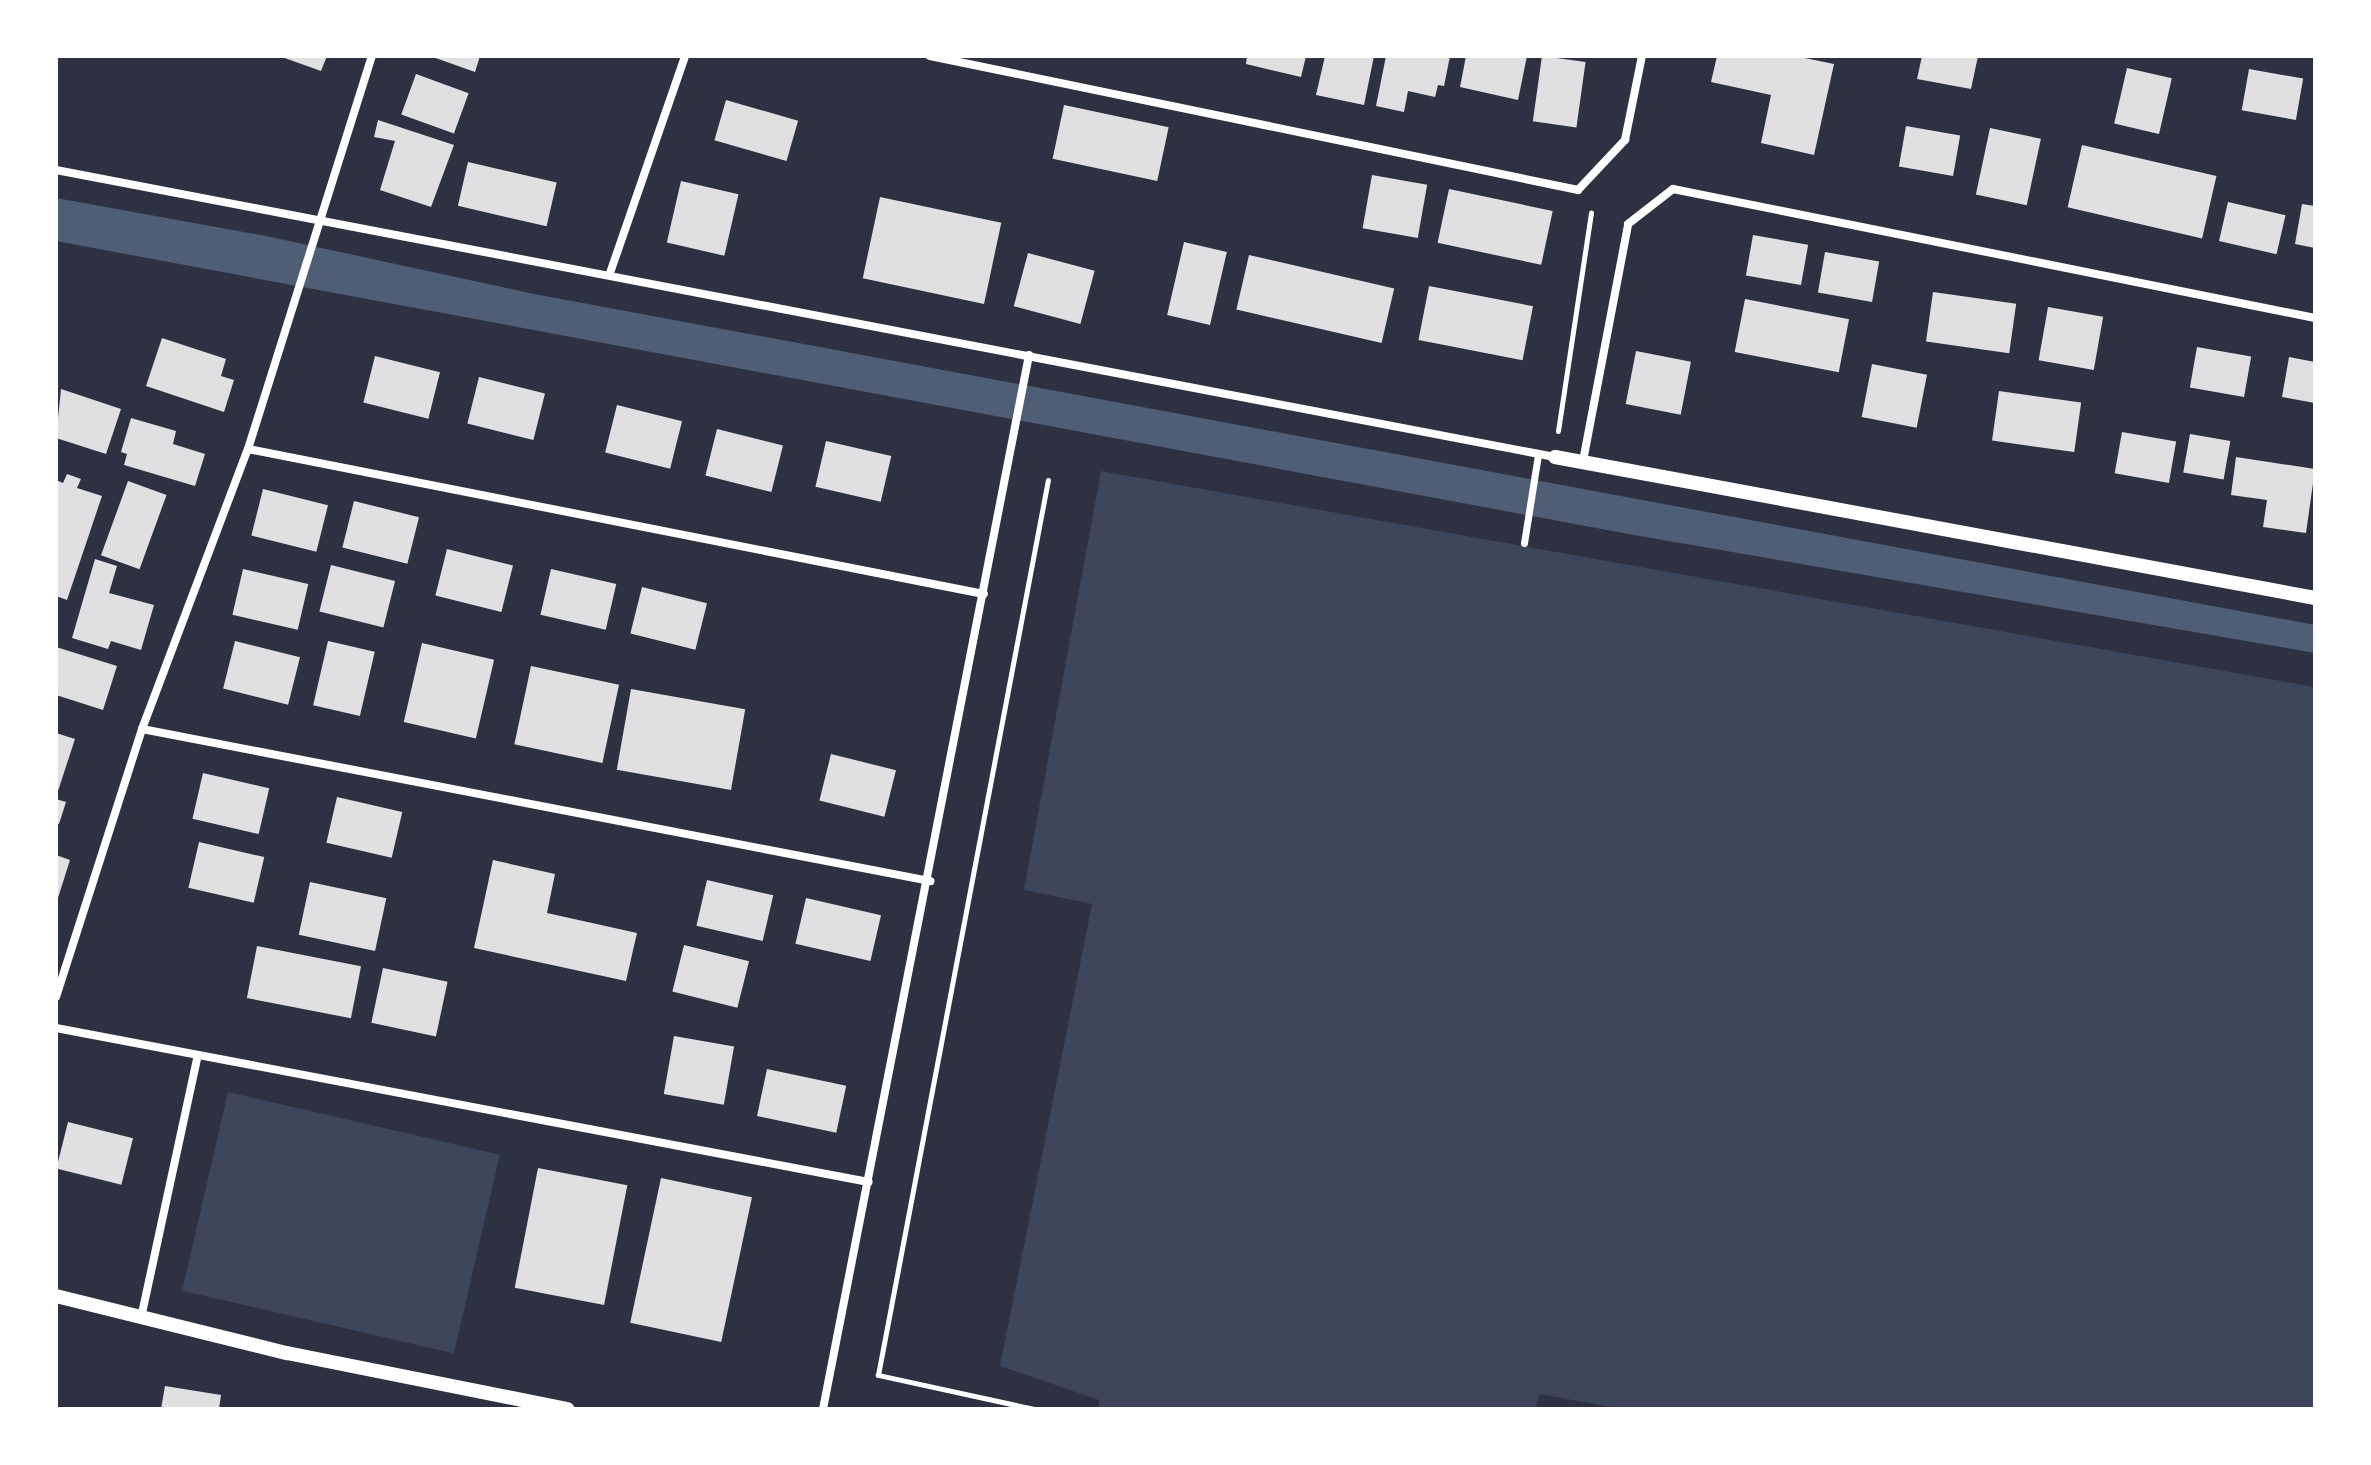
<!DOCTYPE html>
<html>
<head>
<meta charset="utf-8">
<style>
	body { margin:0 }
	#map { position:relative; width:2371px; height:1465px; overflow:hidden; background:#2d3142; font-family:"Noto Serif",serif }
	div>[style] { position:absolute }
	.green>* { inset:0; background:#3c4559; transform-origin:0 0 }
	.water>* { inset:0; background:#4f5d75 }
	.building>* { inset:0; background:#e0e0e3; transform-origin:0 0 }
	.path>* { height:5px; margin:-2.5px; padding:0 2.5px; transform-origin:2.5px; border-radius:2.5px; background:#fff }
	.pedestrian>* { height:7px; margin:-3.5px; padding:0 3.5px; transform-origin:3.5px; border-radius:3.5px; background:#fff }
	.minor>* { height:8px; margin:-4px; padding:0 4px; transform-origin:4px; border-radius:4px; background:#fff }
	.tertiary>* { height:14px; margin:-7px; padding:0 7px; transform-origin:7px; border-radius:7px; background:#fff }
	span { translate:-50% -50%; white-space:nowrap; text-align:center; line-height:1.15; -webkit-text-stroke:8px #fff; paint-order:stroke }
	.frame { position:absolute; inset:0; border:58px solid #fff; pointer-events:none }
</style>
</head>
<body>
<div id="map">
	<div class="green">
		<div style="clip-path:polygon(1101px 471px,2315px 687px,2315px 1409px,1622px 1409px,1539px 1394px,1535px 1409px,1099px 1409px,1099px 1400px,1000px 1366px,1092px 904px,1024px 890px)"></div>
		<div style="left:228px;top:1092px;width:279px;height:204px;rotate:13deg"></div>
	</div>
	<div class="water">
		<div style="clip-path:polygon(56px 198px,266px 236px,534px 294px,2315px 625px,2315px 653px,1634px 535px,56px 241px)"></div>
	</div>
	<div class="building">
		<div style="clip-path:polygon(279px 56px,327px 56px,321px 71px)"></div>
		<div style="clip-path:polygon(430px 56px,480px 56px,475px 72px)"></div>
		<div style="clip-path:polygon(1247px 56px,1306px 56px,1301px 77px,1246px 64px)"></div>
		<div style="clip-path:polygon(1325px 56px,1374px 56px,1364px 105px,1316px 95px)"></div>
		<div style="clip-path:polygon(1386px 56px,1450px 56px,1444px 86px,1438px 85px,1435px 97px,1408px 91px,1404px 112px,1376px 106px)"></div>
		<div style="clip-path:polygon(1466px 56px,1527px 56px,1518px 100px,1460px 87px)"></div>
		<div style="left:1542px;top:56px;width:44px;height:66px;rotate:8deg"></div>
		<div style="clip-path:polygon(1717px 56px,1795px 56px,1834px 64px,1814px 155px,1761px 143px,1771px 95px,1711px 82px)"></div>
		<div style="clip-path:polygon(1922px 56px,1978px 56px,1971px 89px,1917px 79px)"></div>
		<div style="left:2127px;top:68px;width:46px;height:57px;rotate:13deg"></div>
		<div style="left:2249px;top:69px;width:55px;height:42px;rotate:10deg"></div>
		<div style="left:416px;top:74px;width:56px;height:43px;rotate:20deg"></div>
		<div style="left:726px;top:100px;width:75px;height:42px;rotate:16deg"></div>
		<div style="left:1064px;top:105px;width:107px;height:55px;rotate:12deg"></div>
		<div style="clip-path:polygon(378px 120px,454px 145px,431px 207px,380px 190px,395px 141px,374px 137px)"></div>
		<div style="left:1906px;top:126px;width:55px;height:41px;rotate:10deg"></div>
		<div style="left:1990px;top:128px;width:52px;height:68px;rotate:12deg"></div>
		<div style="left:2082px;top:145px;width:138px;height:64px;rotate:13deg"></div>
		<div style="left:468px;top:162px;width:91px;height:45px;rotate:13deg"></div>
		<div style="left:1372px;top:175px;width:56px;height:54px;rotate:10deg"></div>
		<div style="left:681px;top:181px;width:59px;height:63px;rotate:13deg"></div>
		<div style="left:1449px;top:189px;width:106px;height:55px;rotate:12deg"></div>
		<div style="left:880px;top:197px;width:124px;height:83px;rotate:12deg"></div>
		<div style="left:2228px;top:202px;width:59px;height:40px;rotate:13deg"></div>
		<div style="clip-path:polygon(2302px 204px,2315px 206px,2315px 248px,2295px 244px)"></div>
		<div style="left:1753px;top:235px;width:56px;height:41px;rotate:10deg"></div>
		<div style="left:1184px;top:242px;width:44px;height:75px;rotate:13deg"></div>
		<div style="left:1825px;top:252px;width:55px;height:41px;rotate:10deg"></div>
		<div style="left:1028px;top:253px;width:69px;height:55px;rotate:15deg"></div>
		<div style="left:1249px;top:255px;width:149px;height:56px;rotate:13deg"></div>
		<div style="left:1429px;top:286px;width:106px;height:55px;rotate:11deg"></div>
		<div style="left:1933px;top:292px;width:84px;height:50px;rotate:8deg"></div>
		<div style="left:1745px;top:299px;width:106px;height:54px;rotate:11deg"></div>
		<div style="left:2048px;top:307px;width:56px;height:54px;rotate:10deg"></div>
		<div style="clip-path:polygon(162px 338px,226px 359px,221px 376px,234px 380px,224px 412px,146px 386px)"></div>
		<div style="left:2197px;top:347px;width:55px;height:41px;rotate:10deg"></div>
		<div style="left:1636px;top:351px;width:56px;height:54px;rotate:11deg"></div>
		<div style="left:375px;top:356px;width:67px;height:48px;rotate:14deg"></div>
		<div style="clip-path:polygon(2289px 357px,2315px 362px,2315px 403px,2282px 397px)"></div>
		<div style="left:1872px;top:364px;width:56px;height:54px;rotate:11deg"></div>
		<div style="left:479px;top:377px;width:68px;height:48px;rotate:14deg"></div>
		<div style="clip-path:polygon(61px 389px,121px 409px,106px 454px,56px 438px)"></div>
		<div style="left:1999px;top:391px;width:83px;height:50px;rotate:8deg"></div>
		<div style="left:617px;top:405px;width:67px;height:49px;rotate:14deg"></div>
		<div style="clip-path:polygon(131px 418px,176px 431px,173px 444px,205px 454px,195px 486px,124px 465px,127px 454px,121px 452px)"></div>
		<div style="left:717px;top:429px;width:68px;height:48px;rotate:14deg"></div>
		<div style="left:2122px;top:432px;width:55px;height:42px;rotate:10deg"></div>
		<div style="left:2190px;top:434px;width:41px;height:39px;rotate:10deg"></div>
		<div style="left:826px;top:441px;width:67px;height:47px;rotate:13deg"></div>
		<div style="clip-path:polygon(2236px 457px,2315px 469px,2306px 533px,2263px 527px,2267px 500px,2231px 495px)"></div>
		<div style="clip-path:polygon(67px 474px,81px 479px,77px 488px,102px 496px,67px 600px,56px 596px,56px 480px,63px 483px)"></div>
		<div style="left:128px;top:481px;width:41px;height:79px;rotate:20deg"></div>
		<div style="left:263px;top:489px;width:67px;height:48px;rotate:14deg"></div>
		<div style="left:354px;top:501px;width:67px;height:48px;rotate:14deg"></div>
		<div style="left:447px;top:549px;width:68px;height:48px;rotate:14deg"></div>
		<div style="clip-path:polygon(95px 559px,117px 566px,109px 593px,154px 605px,141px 650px,111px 641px,108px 649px,72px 638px)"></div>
		<div style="left:331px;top:565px;width:66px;height:48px;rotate:14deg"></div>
		<div style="left:243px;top:569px;width:67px;height:47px;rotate:13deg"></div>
		<div style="left:551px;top:569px;width:67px;height:47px;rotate:13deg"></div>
		<div style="left:642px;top:587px;width:67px;height:48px;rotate:14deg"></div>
		<div style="left:235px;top:641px;width:67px;height:49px;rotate:14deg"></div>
		<div style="left:328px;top:641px;width:48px;height:66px;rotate:13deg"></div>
		<div style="left:422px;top:643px;width:74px;height:81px;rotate:13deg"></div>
		<div style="clip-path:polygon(56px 647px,117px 666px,103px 710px,56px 695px)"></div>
		<div style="left:531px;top:666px;width:90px;height:80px;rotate:12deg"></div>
		<div style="left:631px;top:689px;width:116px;height:82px;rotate:10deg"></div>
		<div style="clip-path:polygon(56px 733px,75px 739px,57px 794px,56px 794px)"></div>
		<div style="left:831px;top:754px;width:67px;height:48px;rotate:14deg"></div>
		<div style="left:203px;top:773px;width:68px;height:47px;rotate:13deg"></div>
		<div style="left:337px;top:797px;width:67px;height:47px;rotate:13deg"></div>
		<div style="clip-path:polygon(56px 799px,66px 802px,59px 824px,56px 823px)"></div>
		<div style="left:199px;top:842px;width:67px;height:47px;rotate:13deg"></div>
		<div style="clip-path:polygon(56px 855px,70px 860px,57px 901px,56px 901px)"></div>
		<div style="clip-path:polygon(493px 860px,555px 874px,547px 913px,637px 933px,626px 981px,474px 948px)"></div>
		<div style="left:707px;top:880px;width:68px;height:47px;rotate:13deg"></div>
		<div style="left:310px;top:882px;width:78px;height:54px;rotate:12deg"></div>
		<div style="left:806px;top:898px;width:77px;height:47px;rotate:13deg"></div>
		<div style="left:684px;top:945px;width:67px;height:48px;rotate:14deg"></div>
		<div style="left:257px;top:946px;width:106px;height:53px;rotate:11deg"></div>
		<div style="left:383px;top:968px;width:66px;height:56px;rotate:12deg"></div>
		<div style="left:674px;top:1036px;width:61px;height:59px;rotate:10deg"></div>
		<div style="left:767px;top:1069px;width:81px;height:48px;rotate:12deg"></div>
		<div style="left:68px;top:1122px;width:67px;height:48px;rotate:14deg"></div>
		<div style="left:538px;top:1168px;width:91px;height:122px;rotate:11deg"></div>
		<div style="left:661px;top:1178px;width:93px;height:148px;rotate:12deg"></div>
		<div style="clip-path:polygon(165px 1386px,221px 1395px,219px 1409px,161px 1409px)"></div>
	</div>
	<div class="path">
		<div style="left:1558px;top:431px;width:221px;rotate:-81.4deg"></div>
		<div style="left:1034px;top:1409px;width:160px;rotate:-167.7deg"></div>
		<div style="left:878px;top:1375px;width:911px;rotate:-79.25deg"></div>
	</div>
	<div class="pedestrian">
		<div style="left:1524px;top:543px;width:89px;rotate:-81deg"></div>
	</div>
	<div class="minor">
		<div style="left:930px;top:56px;width:662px;rotate:11.68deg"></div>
		<div style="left:1578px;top:190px;width:69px;rotate:-46.8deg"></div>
		<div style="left:1625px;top:140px;width:86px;rotate:-78.6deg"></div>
		<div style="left:56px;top:170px;width:1526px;rotate:10.84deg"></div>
		<div style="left:610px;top:273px;width:230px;rotate:-70.9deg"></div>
		<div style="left:248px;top:449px;width:750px;rotate:11.15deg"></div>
		<div style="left:1583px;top:461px;width:241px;rotate:-79.2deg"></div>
		<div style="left:1628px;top:224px;width:57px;rotate:-37.9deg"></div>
		<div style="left:1673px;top:189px;width:655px;rotate:11.36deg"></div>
		<div style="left:142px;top:729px;width:803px;rotate:10.92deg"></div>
		<div style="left:56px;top:997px;width:281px;rotate:-72.2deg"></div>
		<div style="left:142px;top:729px;width:299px;rotate:-69.3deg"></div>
		<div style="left:248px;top:449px;width:412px;rotate:-72.5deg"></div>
		<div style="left:56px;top:1028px;width:827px;rotate:10.73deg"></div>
		<div style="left:141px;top:1318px;width:266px;rotate:-77.8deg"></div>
		<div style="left:823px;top:1409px;width:1074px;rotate:-78.94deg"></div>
	</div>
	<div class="tertiary">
		<div style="left:1555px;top:457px;width:773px;rotate:10.51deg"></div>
		<div style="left:56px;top:1296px;width:238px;rotate:13.9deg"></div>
		<div style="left:287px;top:1353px;width:286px;rotate:11.3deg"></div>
	</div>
	<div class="frame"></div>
</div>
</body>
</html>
